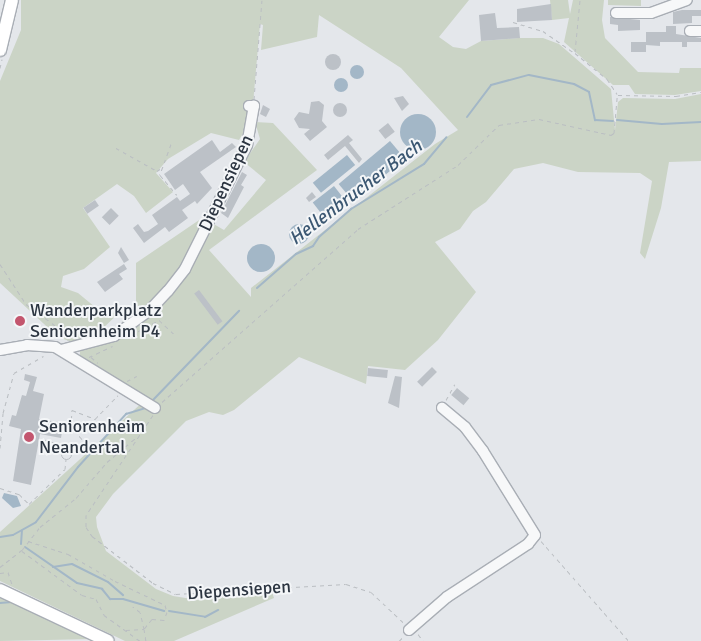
<!DOCTYPE html>
<html>
<head>
<meta charset="utf-8">
<style>
	body { margin:0 }
	#map { position:relative; width:701px; height:641px; overflow:hidden; background:#e4e7eb; font-family:Signika,sans-serif }
	div>[style] { position:absolute }
	.green>* { inset:0; background:#cbd4c6 }
	.water>* { inset:0; background:#a3b7c7; transform-origin:0 0 }
	.round { border-radius:50% }
	.stream>* { height:2px; margin:-1px; padding:0 1px; transform-origin:1px; border-radius:1px; background:#a3b7c7 }
	.building>* { inset:0; background:#bcc1c7; transform-origin:0 0 }
	.path>* { height:1px; margin-top:-0.5px; transform-origin:0; background:repeating-linear-gradient(90deg,#babec2 0 4px,transparent 0 8px) }
	.path>.ring { margin:-0.5px; padding:0; box-sizing:content-box; background:none; border:1px solid #babec2; border-radius:50% }
	.roads { filter:drop-shadow(1px 0 #a9aeb5) drop-shadow(-1px 0 #a9aeb5) drop-shadow(0 1px #a9aeb5) drop-shadow(0 -1px #a9aeb5) }
	.minor>* { height:10px; margin:-5px; padding:0 5px; transform-origin:5px; border-radius:5px; background:#f7f8f9 }
	.major>* { height:12px; margin:-6px; padding:0 6px; transform-origin:6px; border-radius:6px; background:#fff }
	.dots>* { width:14px; height:14px; translate:-50% -50%; box-sizing:border-box; border:2px solid #f4f6f8; border-radius:50% }
	span { translate:-50% -50%; white-space:nowrap; text-align:center; line-height:1.15; -webkit-text-stroke:4px #f4f6f8; paint-order:stroke }
	.street-label { font-size:18px; color:#2d3642 }
	.poi-label { font-size:18px; color:#2d3642 }
	.left { translate:0 -50%; text-align:left }
	.water-label { font-size:19px; color:#3b5772; font-style:italic }
</style>
</head>
<body>
<div id="map">
	<div class="green">
		<div style="clip-path:polygon(21px 0,469px 0,439px 37px,453px 47px,466px 49px,481px 41px,519px 38px,543px 38px,559px 44px,611px 89px,615px 130px,618px 102px,623px 98px,675px 99px,701px 94px,701px 161px,669px 162px,661px 208px,645px 259px,640px 253px,652px 181px,640px 173px,578px 172px,543px 163px,514px 169px,486px 202px,473px 211px,460px 229px,435px 242px,476px 292px,438px 340px,405px 370px,368px 366px,366px 384px,299px 357px,234px 410px,223px 415px,209px 412px,186px 421px,113px 494px,96px 517px,97px 527px,106px 551px,156px 589px,173px 596px,198px 600px,272px 592px,274px 598px,174px 641px,125px 641px,0 581px,0 532px,145px 400px,80px 357px,80px 349px,153px 311px,210px 222px,224px 230px,266px 180px,244px 162px,260px 139px,255px 122px,273px 123px,317px 170px,209px 250px,251px 297px,251px 288px,435px 144px,458px 130px,401px 68px,319px 15px,317px 37px,261px 50px,263px 25px,260px 24px,253px 104px,248px 125px,239px 140px,211px 133px,168px 159px,156px 173px,173px 192px,146px 213px,134px 196px,117px 184px,83px 208px,110px 247px,84px 269px,63px 276px,61px 287px,78px 293px,101px 312px,119px 313px,101px 330px,72px 342px,58px 337px,0 283px,0 81px,21px 30px)"></div>
		<div style="clip-path:polygon(550px 0,568px 0,570px 14px,573px 0,604px 0,602px 20px,605px 38px,638px 72px,679px 73px,680px 68px,701px 68px,701px 91px,675px 95px,635px 94px,629px 85px,613px 85px,564px 42px,569px 18px,552px 20px)"></div>
		<div style="clip-path:polygon(608px 0,641px 0,641px 6px,608px 5px)"></div>
		<div style="clip-path:polygon(208px 214px,191px 253px,167px 290px,122px 324px,123px 319px,136px 303px,136px 263px)"></div>
		<div style="clip-path:polygon(0 595px,94px 639px,0 641px)"></div>
	</div>
	<div class="water">
		<div class="round" style="left:350px;top:65px;width:14px;height:14px"></div>
		<div class="round" style="left:334px;top:78px;width:14px;height:14px"></div>
		<div class="round" style="left:400px;top:114px;width:36px;height:36px"></div>
		<div style="left:390px;top:141px;width:23px;height:67px;rotate:50deg"></div>
		<div style="left:347px;top:155px;width:13px;height:44px;rotate:51deg"></div>
		<div style="left:334px;top:186px;width:24px;height:27px;rotate:52deg"></div>
		<div class="round" style="left:289px;top:224px;width:20px;height:20px"></div>
		<div class="round" style="left:247px;top:244px;width:28px;height:28px"></div>
		<div style="clip-path:polygon(4px 493px,17px 496px,21px 506px,13px 508px,2px 498px)"></div>
	</div>
	<div class="stream">
		<div style="left:467px;top:117px;width:40px;rotate:-53deg"></div>
		<div style="left:491px;top:85px;width:39px;rotate:-15deg"></div>
		<div style="left:529px;top:75px;width:46px;rotate:11.3deg"></div>
		<div style="left:574px;top:84px;width:17px;rotate:28deg"></div>
		<div style="left:589px;top:92px;width:29px;rotate:78deg"></div>
		<div style="left:595px;top:120px;width:18px;rotate:3deg"></div>
		<div style="left:617px;top:120px;width:45px;rotate:5.1deg"></div>
		<div style="left:662px;top:124px;width:39px;rotate:-3deg"></div>
		<div style="left:257px;top:288px;width:52px;rotate:-41.1deg"></div>
		<div style="left:296px;top:254px;width:19px;rotate:-25deg"></div>
		<div style="left:313px;top:246px;width:11px;rotate:-56deg"></div>
		<div style="left:319px;top:237px;width:43px;rotate:-41.2deg"></div>
		<div style="left:351px;top:209px;width:86px;rotate:-31.7deg"></div>
		<div style="left:424px;top:164px;width:35px;rotate:-50deg"></div>
		<div style="left:153px;top:400px;width:124px;rotate:-46deg"></div>
		<div style="left:0;top:537px;width:13px;rotate:-9deg"></div>
		<div style="left:13px;top:535px;width:26px;rotate:-29deg"></div>
		<div style="left:36px;top:522px;width:69px;rotate:-52.6deg"></div>
		<div style="left:78px;top:467px;width:72px;rotate:-47.8deg"></div>
		<div style="left:126px;top:414px;width:21px;rotate:-17deg"></div>
		<div style="left:21px;top:544px;width:13px;rotate:-86deg"></div>
		<div style="left:25px;top:547px;width:63px;rotate:34.7deg"></div>
		<div style="left:77px;top:583px;width:26px;rotate:13deg"></div>
		<div style="left:102px;top:589px;width:13px;rotate:51deg"></div>
		<div style="left:110px;top:599px;width:13px"></div>
		<div style="left:123px;top:599px;width:43px;rotate:16.3deg"></div>
		<div style="left:53px;top:567px;width:19px;rotate:-9deg"></div>
		<div style="left:72px;top:564px;width:40px;rotate:26.6deg"></div>
		<div style="left:108px;top:582px;width:20px;rotate:41deg"></div>
		<div style="left:0;top:603px;width:12px;rotate:-5deg"></div>
		<div style="left:169px;top:611px;width:36px;rotate:9deg"></div>
		<div style="left:205px;top:617px;width:15px;rotate:-28deg"></div>
	</div>
	<div class="building">
		<div style="clip-path:polygon(551px 4px,552px 20px,517px 22px,517px 9px)"></div>
		<div style="clip-path:polygon(682px 10px,701px 10px,701px 16px,692px 16px,692px 23px,673px 24px,673px 12px)"></div>
		<div style="clip-path:polygon(495px 13px,497px 28px,519px 27px,520px 38px,481px 41px,479px 15px)"></div>
		<div style="clip-path:polygon(610px 17px,640px 20px,640px 30px,618px 31px,618px 25px,610px 24px)"></div>
		<div style="clip-path:polygon(666px 26px,676px 26px,676px 34px,701px 38px,701px 42px,687px 42px,687px 47px,682px 47px,682px 42px,660px 42px,660px 46px,646px 45px,646px 52px,631px 52px,631px 42px,646px 42px,646px 32px,666px 32px)"></div>
		<div class="round" style="left:325px;top:54px;width:16px;height:16px"></div>
		<div style="clip-path:polygon(403px 96px,409px 104px,402px 111px,394px 98px)"></div>
		<div style="clip-path:polygon(319px 101px,324px 105px,322px 121px,327px 127px,310px 141px,304px 134px,310px 129px,299px 128px,294px 119px,299px 112px,309px 114px,311px 102px)"></div>
		<div class="round" style="left:333px;top:103px;width:14px;height:14px"></div>
		<div style="clip-path:polygon(263px 105px,270px 109px,266px 117px,260px 114px)"></div>
		<div style="left:388px;top:123px;width:11px;height:12px;rotate:52deg"></div>
		<div style="clip-path:polygon(348px 135px,353px 140px,349px 143px,362px 159px,359px 163px,345px 146px,328px 160px,324px 155px)"></div>
		<div style="clip-path:polygon(212px 140px,220px 152px,232px 143px,236px 147px,200px 172px,212px 188px,197px 204px,195px 201px,182px 210px,188px 218px,169px 232px,165px 227px,144px 243px,133px 228px,138px 224px,144px 232px,148px 231px,158px 224px,152px 215px,177px 197px,180px 201px,190px 194px,183px 184px,175px 190px,164px 174px)"></div>
		<div style="clip-path:polygon(242px 172px,247px 175px,241px 185px,244px 187px,228px 218px,221px 213px)"></div>
		<div style="clip-path:polygon(312px 192px,316px 197px,309px 202px,306px 198px)"></div>
		<div style="left:95px;top:200px;width:7px;height:14px;rotate:56deg"></div>
		<div style="left:111px;top:208px;width:11px;height:13px;rotate:45deg"></div>
		<div style="clip-path:polygon(121px 247px,129px 260px,124px 263px,118px 253px)"></div>
		<div style="clip-path:polygon(124px 264px,127px 269px,119px 274px,123px 279px,105px 292px,97px 282px)"></div>
		<div style="left:199px;top:290px;width:39px;height:6px;rotate:53deg"></div>
		<div style="left:432px;top:367px;width:7px;height:21px;rotate:45deg"></div>
		<div style="left:368px;top:368px;width:20px;height:8px;rotate:6deg"></div>
		<div style="clip-path:polygon(25px 374px,37px 377px,33px 391px,44px 394px,39px 419px,58px 422px,63px 426px,61px 438px,40px 434px,31px 485px,13px 481px,21px 429px,9px 426px,12px 415px,16px 416px,22px 395px,26px 396px,30px 382px,24px 380px)"></div>
		<div style="clip-path:polygon(395px 376px,402px 377px,399px 408px,388px 403px)"></div>
		<div style="left:457px;top:388px;width:16px;height:9px;rotate:40deg"></div>
	</div>
	<div class="path">
		<div style="left:513px;top:22px;width:31px;rotate:17deg"></div>
		<div style="left:543px;top:31px;width:39px;rotate:35deg"></div>
		<div style="left:575px;top:53px;width:41px;rotate:39.1deg"></div>
		<div style="left:607px;top:79px;width:18px;rotate:56deg"></div>
		<div style="left:575px;top:52px;width:52px;rotate:-84.5deg"></div>
		<div style="left:0;top:68px;width:9px;rotate:-77deg"></div>
		<div style="left:618px;top:95px;width:58px;rotate:1deg"></div>
		<div style="left:676px;top:96px;width:25px;rotate:-9deg"></div>
		<div style="left:254px;top:99px;width:99px;rotate:-85.4deg"></div>
		<div style="left:171px;top:144px;width:33px;rotate:110deg"></div>
		<div style="left:160px;top:175px;width:26px;rotate:50deg"></div>
		<div style="left:116px;top:148px;width:47px;rotate:29.3deg"></div>
		<div style="left:157px;top:171px;width:4px;rotate:-34deg"></div>
		<div style="left:0;top:264px;width:48px;rotate:57deg"></div>
		<div style="left:26px;top:304px;width:47px;rotate:36.4deg"></div>
		<div style="left:64px;top:332px;width:9px;rotate:63deg"></div>
		<div style="left:131px;top:335px;width:32px;rotate:-28deg"></div>
		<div style="left:159px;top:320px;width:21px;rotate:43deg"></div>
		<div style="left:89px;top:357px;width:26px;rotate:-25deg"></div>
		<div style="left:91px;top:357px;width:9px;rotate:41deg"></div>
		<div style="left:127px;top:381px;width:11px;rotate:-27deg"></div>
		<div style="left:446px;top:400px;width:18px;rotate:-61deg"></div>
		<div style="left:162px;top:402px;width:261px;rotate:-41.4deg"></div>
		<div style="left:358px;top:229px;width:119px;rotate:-32.6deg"></div>
		<div style="left:458px;top:165px;width:57px;rotate:-44.3deg"></div>
		<div style="left:499px;top:125px;width:40px;rotate:-8.5deg"></div>
		<div style="left:539px;top:119px;width:74px;rotate:12.5deg"></div>
		<div style="left:611px;top:135px;width:4px;rotate:-34deg"></div>
		<div style="left:614px;top:133px;width:38px;rotate:-85deg"></div>
		<div style="left:153px;top:415px;width:120px;rotate:123.8deg"></div>
		<div style="left:86px;top:515px;width:12px;rotate:90deg"></div>
		<div style="left:86px;top:527px;width:11px;rotate:56deg"></div>
		<div style="left:92px;top:536px;width:77px;rotate:37.6deg"></div>
		<div style="left:153px;top:583px;width:25px;rotate:26deg"></div>
		<div style="left:176px;top:594px;width:170px;rotate:-3.4deg"></div>
		<div style="left:346px;top:584px;width:26px;rotate:18deg"></div>
		<div style="left:371px;top:592px;width:45px;rotate:43.2deg"></div>
		<div style="left:43px;top:439px;width:13px;rotate:18deg"></div>
		<div style="left:55px;top:443px;width:10px;rotate:45deg"></div>
		<div style="left:0;top:448px;width:35px;rotate:-85deg"></div>
		<div style="left:3px;top:413px;width:41px;rotate:-74.6deg"></div>
		<div style="left:14px;top:373px;width:34px;rotate:-30deg"></div>
		<div class="ring" style="left:61px;top:449px;width:9px;height:9px"></div>
		<div style="left:70px;top:451px;width:17px;rotate:-45deg"></div>
		<div style="left:82px;top:439px;width:16px;rotate:-133deg"></div>
		<div style="left:71px;top:427px;width:17px;rotate:-87deg"></div>
		<div style="left:72px;top:410px;width:25px;rotate:21deg"></div>
		<div style="left:95px;top:419px;width:33px;rotate:-46deg"></div>
		<div style="left:0;top:488px;width:20px;rotate:18deg"></div>
		<div style="left:19px;top:494px;width:14px;rotate:45deg"></div>
		<div style="left:29px;top:504px;width:50px;rotate:-44.2deg"></div>
		<div style="left:65px;top:469px;width:10px;rotate:-84deg"></div>
		<div style="left:28px;top:541px;width:42px;rotate:18deg"></div>
		<div style="left:68px;top:554px;width:54px;rotate:29.9deg"></div>
		<div style="left:115px;top:581px;width:55px;rotate:25.6deg"></div>
		<div style="left:165px;top:605px;width:7px;rotate:74deg"></div>
		<div style="left:167px;top:612px;width:9px;rotate:111deg"></div>
		<div style="left:164px;top:620px;width:12px;rotate:-175deg"></div>
		<div style="left:152px;top:619px;width:13px;rotate:129deg"></div>
		<div style="left:144px;top:629px;width:12px;rotate:81deg"></div>
		<div style="left:541px;top:541px;width:133px;rotate:48.7deg"></div>
		<div style="left:22px;top:551px;width:74px;rotate:36.3deg"></div>
		<div style="left:82px;top:595px;width:15px;rotate:16deg"></div>
		<div style="left:96px;top:599px;width:18px;rotate:63deg"></div>
		<div style="left:104px;top:615px;width:44px;rotate:35.8deg"></div>
		<div style="left:0;top:567px;width:28px;rotate:-38deg"></div>
		<div style="left:22px;top:550px;width:29px;rotate:-52deg"></div>
		<div style="left:40px;top:527px;width:46px;rotate:-38.9deg"></div>
		<div style="left:76px;top:498px;width:48px;rotate:-49.3deg"></div>
		<div style="left:107px;top:462px;width:39px;rotate:-40deg"></div>
		<div style="left:0;top:573px;width:8px;rotate:-7deg"></div>
		<div style="left:8px;top:572px;width:13px;rotate:72deg"></div>
		<div style="left:126px;top:630px;width:18px;rotate:-3deg"></div>
		<div style="left:144px;top:629px;width:17px;rotate:-103deg"></div>
		<div style="left:140px;top:612px;width:9px;rotate:-144deg"></div>
		<div style="left:418px;top:634px;width:9px;rotate:54deg"></div>
		<div style="left:399px;top:641px;width:7px;rotate:-45deg"></div>
	</div>
	<div class="roads">
		<div class="minor">
			<div style="left:616px;top:13px;width:35px"></div>
			<div style="left:651px;top:13px;width:38px;rotate:-20deg"></div>
			<div style="left:690px;top:31px;width:11px"></div>
			<div style="left:0;top:350px;width:27px;rotate:-10deg"></div>
			<div style="left:27px;top:345px;width:28px;rotate:4deg"></div>
			<div style="left:55px;top:347px;width:117px;rotate:31.4deg"></div>
			<div style="left:61px;top:350px;width:55px;rotate:-14.8deg"></div>
			<div style="left:114px;top:336px;width:44px;rotate:-35.8deg"></div>
			<div style="left:150px;top:310px;width:26px;rotate:-47deg"></div>
			<div style="left:168px;top:291px;width:28px;rotate:-52deg"></div>
			<div style="left:185px;top:269px;width:139px;rotate:-63.4deg"></div>
			<div style="left:247px;top:145px;width:40px;rotate:-80deg"></div>
			<div style="left:254px;top:106px;width:5px;rotate:180deg"></div>
			<div style="left:409px;top:630px;width:50px;rotate:-41deg"></div>
			<div style="left:447px;top:597px;width:97px;rotate:-33.2deg"></div>
			<div style="left:528px;top:544px;width:11px;rotate:-52deg"></div>
			<div style="left:535px;top:535px;width:99px;rotate:-121.8deg"></div>
			<div style="left:483px;top:451px;width:30px;rotate:-127deg"></div>
			<div style="left:465px;top:427px;width:30px;rotate:-140deg"></div>
		</div>
		<div class="major">
			<div style="left:0;top:50px;width:51px;rotate:-76.5deg"></div>
			<div style="left:0;top:590px;width:119px;rotate:25.3deg"></div>
		</div>
	</div>
	<div class="dots">
		<div style="left:20px;top:321px;background:#c3566e"></div>
		<div style="left:29px;top:437px;background:#c3566e"></div>
	</div>
	<div class="street-label">
		<span style="left:226px;top:183px;rotate:-65deg">Diepensiepen</span>
		<span style="left:239px;top:590px;rotate:-4deg">Diepensiepen</span>
	</div>
	<div class="poi-label">
		<span class="left" style="left:30px;top:321px">Wanderparkplatz<br>Seniorenheim P4</span>
		<span class="left" style="left:39px;top:437px">Seniorenheim<br>Neandertal</span>
	</div>
	<div class="water-label">
		<span style="left:356px;top:193px;rotate:-37deg">Hellenbrucher Bach</span>
	</div>
</div>
</body>
</html>
